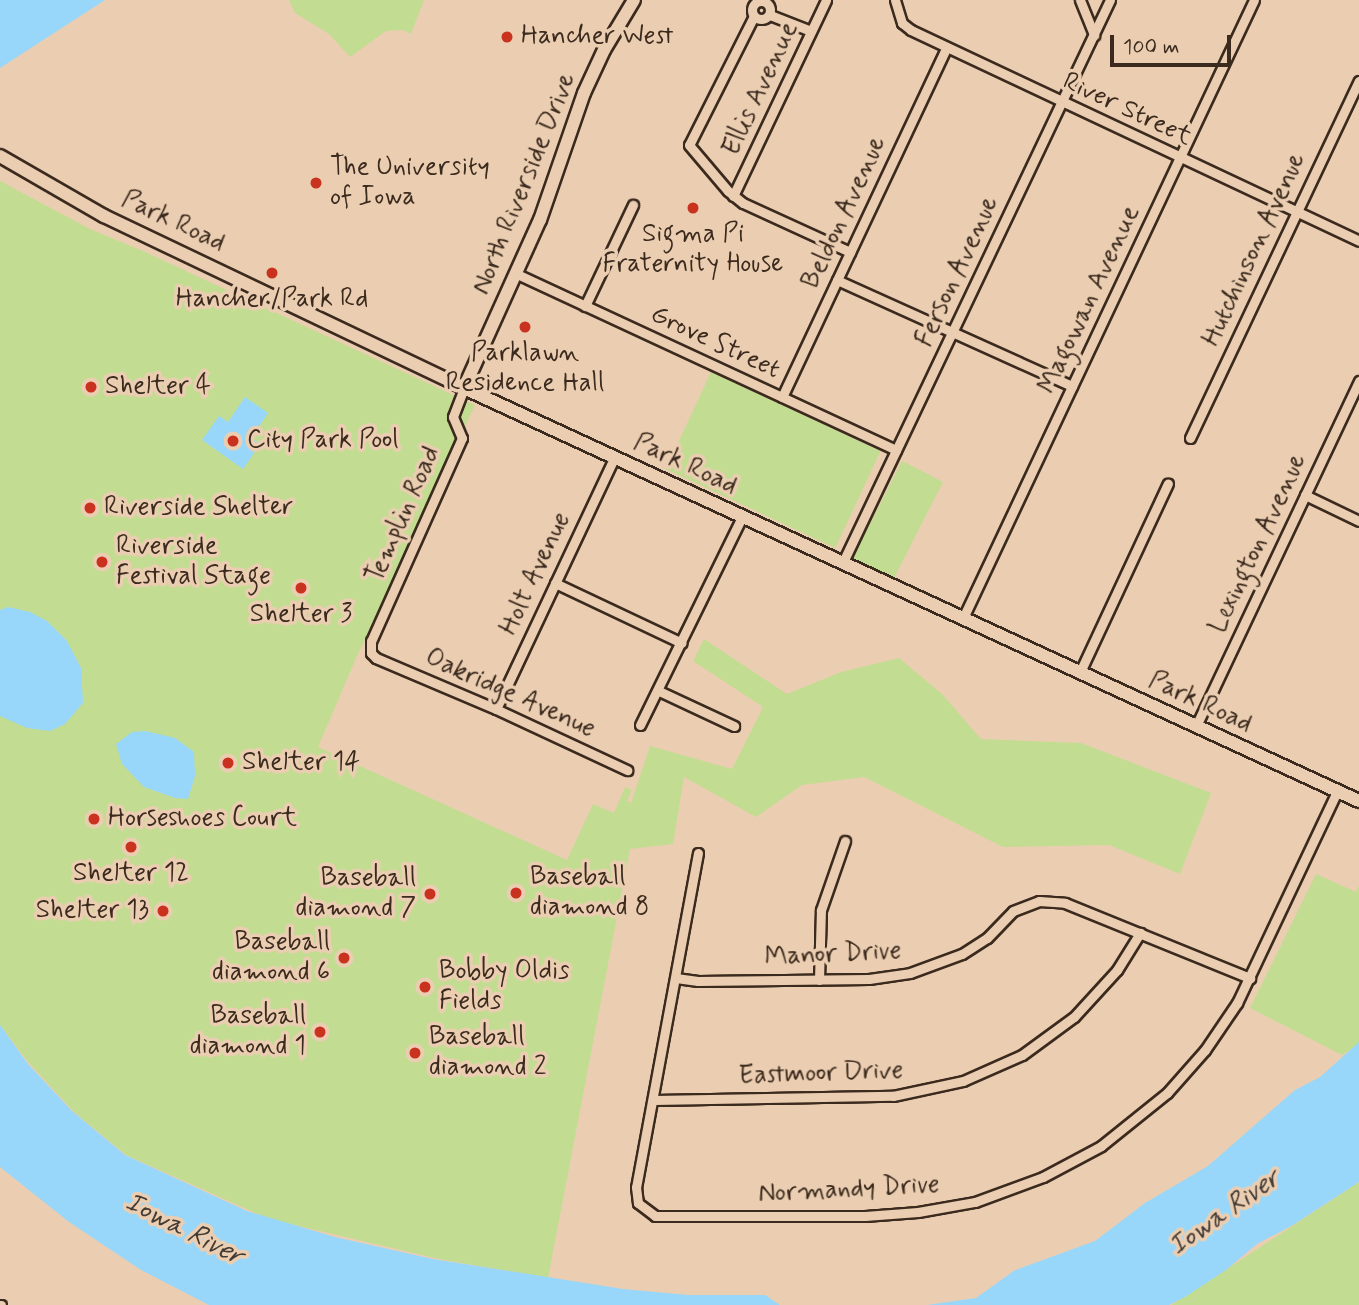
<!DOCTYPE html>
<html>
<head>
<meta charset="utf-8">
<style>
	body { margin:0 }
	#map { position:relative; width:1359px; height:1305px; overflow:hidden; background:#ebceb1; font-family:Mynerve,sans-serif }
	div>[style] { position:absolute }
	.green>* { inset:0; background:#c2dc92; transform-origin:0 0 }
	.water>* { inset:0; background:#98d7f9 }
	.roads { filter:drop-shadow(2px 0 #3b2a1e) drop-shadow(-2px 0 #3b2a1e) drop-shadow(0 2px #3b2a1e) drop-shadow(0 -2px #3b2a1e) }
	.street>* { height:9px; margin:-4.5px; padding:0 4.5px; transform-origin:4.5px; border-radius:4.5px; background:#ebceb1 }
	.street>.ring { margin:-4.5px; padding:0; box-sizing:content-box; background:none; border:9px solid #ebceb1; border-radius:50% }
	.secondary>* { height:12px; margin:-6px; padding:0 6px; transform-origin:6px; border-radius:6px; background:#ebceb1 }
	.dots>* { width:19px; height:19px; translate:-50% -50%; box-sizing:border-box; border:4px solid #ebceb1; border-radius:50% }
	span { translate:-50% -50%; white-space:nowrap; text-align:center; line-height:1.15; -webkit-text-stroke:7px #ebceb1; paint-order:stroke }
	.poi-label { font-size:26px; color:#3b2a1e }
	.left { translate:0 -50%; text-align:left }
	.right { translate:-100% -50%; text-align:right }
	.street-label { font-size:26px; color:#3b2a1e }
	.water-label { font-size:28px; color:#443b34; font-style:italic }
	.scale { position:absolute; left:1110px; top:35px; width:121px; height:32px; box-sizing:border-box; border:4px solid #3b2a1e; border-top:0; padding-left:9px; font-size:21px; line-height:24px; white-space:nowrap; color:#3b2a1e; -webkit-text-stroke:5px #ebceb1; paint-order:stroke }
</style>
</head>
<body>
<div id="map">
	<div class="green">
		<div style="clip-path:polygon(289px 0,424px 0,411px 34px,403px 30px,386px 31px,350px 57px,329px 34px,295px 13px)"></div>
		<div style="clip-path:polygon(0 181px,90px 229px,143px 251px,475px 405px,357px 656px,318px 747px,567px 860px,593px 804px,614px 813px,625px 787px,632px 790px,627px 801px,631px 803px,650px 746px,732px 769px,763px 707px,693px 661px,704px 639px,787px 694px,841px 672px,899px 658px,942px 694px,981px 739px,1081px 743px,1211px 793px,1180px 874px,1109px 845px,1003px 847px,864px 777px,802px 785px,756px 817px,684px 777px,673px 844px,630px 849px,548px 1278px,439px 1259px,269px 1219px,126px 1155px,74px 1112px,28px 1062px,0 1025px)"></div>
		<div style="left:711px;top:372px;width:187px;height:107px;rotate:25deg"></div>
		<div style="left:902px;top:461px;width:46px;height:109px;rotate:27deg"></div>
		<div style="clip-path:polygon(1316px 874px,1356px 892px,1359px 886px,1359px 1044px,1342px 1055px,1250px 1008px)"></div>
		<div style="clip-path:polygon(1359px 1182px,1359px 1305px,1171px 1305px,1230px 1267px)"></div>
	</div>
	<div class="water">
		<div style="clip-path:polygon(0 0,105px 0,0 68px)"></div>
		<div style="clip-path:polygon(245px 397px,268px 413px,251px 438px,260px 444px,243px 469px,202px 440px,219px 416px,228px 422px)"></div>
		<div style="clip-path:polygon(8px 607px,30px 612px,47px 621px,67px 641px,81px 668px,83px 703px,65px 724px,50px 731px,27px 728px,0 716px,0 610px)"></div>
		<div style="clip-path:polygon(145px 731px,175px 738px,194px 752px,195px 776px,188px 799px,175px 798px,144px 787px,122px 764px,116px 744px,132px 732px)"></div>
		<div style="clip-path:polygon(0 1025px,28px 1064px,72px 1111px,125px 1155px,247px 1211px,335px 1237px,433px 1259px,623px 1289px,688px 1295px,765px 1295px,780px 1305px,209px 1305px,141px 1270px,69px 1222px,0 1167px)"></div>
		<div style="clip-path:polygon(1359px 1042px,1359px 1182px,1293px 1225px,1257px 1244px,1226px 1270px,1185px 1297px,1169px 1305px,927px 1305px,976px 1298px,1015px 1270px,1095px 1241px,1145px 1203px,1208px 1166px,1295px 1090px,1320px 1077px)"></div>
	</div>
	<div class="roads">
		<div class="street">
			<div style="left:895px;top:0;width:24px;rotate:73deg"></div>
			<div style="left:902px;top:23px;width:11px;rotate:38deg"></div>
			<div style="left:911px;top:30px;width:495px;rotate:25.2deg"></div>
			<div style="left:1080px;top:0;width:38px;rotate:68deg"></div>
			<div class="ring" style="left:752px;top:1px;width:9px;height:9px"></div>
			<div style="left:770px;top:15px;width:44px;rotate:21.3deg"></div>
			<div style="left:754px;top:16px;width:144px;rotate:116.7deg"></div>
			<div style="left:689px;top:145px;width:60px;rotate:49.7deg"></div>
			<div style="left:728px;top:191px;width:19px;rotate:39deg"></div>
			<div style="left:743px;top:203px;width:118px;rotate:24.6deg"></div>
			<div style="left:733px;top:196px;width:217px;rotate:-64.6deg"></div>
			<div style="left:517px;top:274px;width:418px;rotate:24.9deg"></div>
			<div style="left:837px;top:280px;width:258px;rotate:24.3deg"></div>
			<div style="left:585px;top:306px;width:112px;rotate:-64.6deg"></div>
			<div style="left:464px;top:388px;width:31px;rotate:111deg"></div>
			<div style="left:453px;top:417px;width:23px;rotate:67deg"></div>
			<div style="left:462px;top:438px;width:222px;rotate:114.1deg"></div>
			<div style="left:371px;top:641px;width:12px;rotate:90deg"></div>
			<div style="left:371px;top:653px;width:7px;rotate:45deg"></div>
			<div style="left:376px;top:658px;width:130px;rotate:23deg"></div>
			<div style="left:496px;top:709px;width:145px;rotate:25deg"></div>
			<div style="left:782px;top:397px;width:386px;rotate:-64.8deg"></div>
			<div style="left:1190px;top:438px;width:395px;rotate:-64.7deg"></div>
			<div style="left:1305px;top:495px;width:60px;rotate:25.7deg"></div>
			<div style="left:843px;top:562px;width:622px;rotate:-64.59deg"></div>
			<div style="left:555px;top:583px;width:140px;rotate:25.3deg"></div>
			<div style="left:963px;top:618px;width:683px;rotate:-64.79deg"></div>
			<div style="left:1080px;top:672px;width:208px;rotate:-65deg"></div>
			<div style="left:659px;top:691px;width:83px;rotate:25deg"></div>
			<div style="left:496px;top:709px;width:277px;rotate:-64.8deg"></div>
			<div style="left:640px;top:725px;width:232px;rotate:-63.9deg"></div>
			<div style="left:1196px;top:726px;width:382px;rotate:-64.7deg"></div>
			<div style="left:698px;top:853px;width:340px;rotate:100.5deg"></div>
			<div style="left:636px;top:1187px;width:16px;rotate:83deg"></div>
			<div style="left:638px;top:1203px;width:21px;rotate:37deg"></div>
			<div style="left:655px;top:1216px;width:210px"></div>
			<div style="left:865px;top:1216px;width:53px;rotate:-4.3deg"></div>
			<div style="left:918px;top:1212px;width:58px;rotate:-10deg"></div>
			<div style="left:975px;top:1202px;width:72px;rotate:-20.2deg"></div>
			<div style="left:1043px;top:1177px;width:66px;rotate:-28.1deg"></div>
			<div style="left:1101px;top:1146px;width:85px;rotate:-38.8deg"></div>
			<div style="left:1167px;top:1093px;width:57px;rotate:-48.5deg"></div>
			<div style="left:1205px;top:1050px;width:57px;rotate:-55.8deg"></div>
			<div style="left:1237px;top:1003px;width:234px;rotate:-64.7deg"></div>
			<div style="left:676px;top:978px;width:22px;rotate:8deg"></div>
			<div style="left:698px;top:981px;width:171px;rotate:-0.7deg"></div>
			<div style="left:869px;top:979px;width:41px;rotate:-8.3deg"></div>
			<div style="left:910px;top:973px;width:55px;rotate:-20.1deg"></div>
			<div style="left:962px;top:954px;width:30px;rotate:-33deg"></div>
			<div style="left:987px;top:938px;width:37px;rotate:-46deg"></div>
			<div style="left:1013px;top:911px;width:28px;rotate:-21deg"></div>
			<div style="left:1039px;top:901px;width:26px;rotate:4deg"></div>
			<div style="left:1065px;top:903px;width:200px;rotate:22.1deg"></div>
			<div style="left:819px;top:980px;width:70px;rotate:-88.4deg"></div>
			<div style="left:821px;top:910px;width:73px;rotate:-70.8deg"></div>
			<div style="left:654px;top:1100px;width:239px;rotate:-1deg"></div>
			<div style="left:893px;top:1096px;width:72px;rotate:-12.1deg"></div>
			<div style="left:963px;top:1081px;width:64px;rotate:-23.8deg"></div>
			<div style="left:1022px;top:1055px;width:64px;rotate:-36.2deg"></div>
			<div style="left:1074px;top:1017px;width:64px;rotate:-47.5deg"></div>
			<div style="left:1117px;top:970px;width:44px;rotate:-58.1deg"></div>
			<div style="left:0;top:1305px;width:1px"></div>
		</div>
		<div class="secondary">
			<div style="left:0;top:156px;width:120px;rotate:30deg"></div>
			<div style="left:104px;top:216px;width:399px;rotate:25.5deg"></div>
			<div style="left:464px;top:388px;width:986px;rotate:24.77deg"></div>
			<div style="left:464px;top:388px;width:184px;rotate:-65.7deg"></div>
			<div style="left:540px;top:220px;width:134px;rotate:-70.9deg"></div>
			<div style="left:584px;top:93px;width:47px;rotate:-65.1deg"></div>
			<div style="left:604px;top:50px;width:58px;rotate:-59deg"></div>
		</div>
	</div>
	<div class="dots">
		<div style="left:507px;top:37px;background:#c8321e"></div>
		<div style="left:316px;top:183px;background:#c8321e"></div>
		<div style="left:693px;top:208px;background:#c8321e"></div>
		<div style="left:272px;top:273px;background:#c8321e"></div>
		<div style="left:525px;top:327px;background:#c8321e"></div>
		<div style="left:91px;top:387px;background:#c8321e"></div>
		<div style="left:233px;top:441px;background:#c8321e"></div>
		<div style="left:90px;top:508px;background:#c8321e"></div>
		<div style="left:102px;top:562px;background:#c8321e"></div>
		<div style="left:301px;top:588px;background:#c8321e"></div>
		<div style="left:228px;top:763px;background:#c8321e"></div>
		<div style="left:94px;top:819px;background:#c8321e"></div>
		<div style="left:131px;top:847px;background:#c8321e"></div>
		<div style="left:516px;top:893px;background:#c8321e"></div>
		<div style="left:430px;top:894px;background:#c8321e"></div>
		<div style="left:163px;top:911px;background:#c8321e"></div>
		<div style="left:344px;top:958px;background:#c8321e"></div>
		<div style="left:425px;top:987px;background:#c8321e"></div>
		<div style="left:320px;top:1032px;background:#c8321e"></div>
		<div style="left:415px;top:1053px;background:#c8321e"></div>
	</div>
	<div class="poi-label">
		<span class="left" style="left:521px;top:37px">Hancher West</span>
		<span class="left" style="left:330px;top:183px">The University<br>of Iowa</span>
		<span style="left:693px;top:250px">Sigma Pi<br>Fraternity House</span>
		<span style="left:272px;top:300px">Hancher/Park Rd</span>
		<span style="left:525px;top:369px">Parklawn<br>Residence Hall</span>
		<span class="left" style="left:105px;top:387px">Shelter 4</span>
		<span class="left" style="left:247px;top:441px">City Park Pool</span>
		<span class="left" style="left:104px;top:508px">Riverside Shelter</span>
		<span class="left" style="left:116px;top:562px">Riverside<br>Festival Stage</span>
		<span style="left:301px;top:615px">Shelter 3</span>
		<span class="left" style="left:242px;top:763px">Shelter 14</span>
		<span class="left" style="left:108px;top:819px">Horseshoes Court</span>
		<span style="left:131px;top:874px">Shelter 12</span>
		<span class="left" style="left:530px;top:893px">Baseball<br>diamond 8</span>
		<span class="right" style="left:416px;top:894px">Baseball<br>diamond 7</span>
		<span class="right" style="left:149px;top:911px">Shelter 13</span>
		<span class="right" style="left:330px;top:958px">Baseball<br>diamond 6</span>
		<span class="left" style="left:439px;top:987px">Bobby Oldis<br>Fields</span>
		<span class="right" style="left:306px;top:1032px">Baseball<br>diamond 1</span>
		<span class="left" style="left:429px;top:1053px">Baseball<br>diamond 2</span>
	</div>
	<div class="street-label">
		<span style="left:761px;top:89px;rotate:-65deg">Ellis Avenue</span>
		<span style="left:1127px;top:110px;rotate:25deg">River Street</span>
		<span style="left:525px;top:184px;rotate:-68deg">North Riverside Drive</span>
		<span style="left:845px;top:213px;rotate:-65deg">Beldon Avenue</span>
		<span style="left:173px;top:222px;rotate:25deg">Park Road</span>
		<span style="left:1255px;top:250px;rotate:-65deg">Hutchinson Avenue</span>
		<span style="left:958px;top:272px;rotate:-65deg">Ferson Avenue</span>
		<span style="left:1090px;top:300px;rotate:-65deg">Magowan Avenue</span>
		<span style="left:715px;top:343px;rotate:25deg">Grove Street</span>
		<span style="left:685px;top:465px;rotate:25deg">Park Road</span>
		<span style="left:404px;top:515px;rotate:-66deg">Templin Road</span>
		<span style="left:1259px;top:544px;rotate:-65deg">Lexington Avenue</span>
		<span style="left:536px;top:574px;rotate:-65deg">Holt Avenue</span>
		<span style="left:510px;top:694px;rotate:24deg">Oakridge Avenue</span>
		<span style="left:1200px;top:703px;rotate:25deg">Park Road</span>
		<span style="left:833px;top:955px;rotate:-3deg">Manor Drive</span>
		<span style="left:821px;top:1074px;rotate:-2deg">Eastmoor Drive</span>
		<span style="left:849px;top:1190px;rotate:-3deg">Normandy Drive</span>
	</div>
	<div class="water-label">
		<span style="left:1225px;top:1213px;rotate:-35deg">Iowa River</span>
		<span style="left:184px;top:1230px;rotate:27deg">Iowa River</span>
	</div>
	<div class="scale">100 m</div>
</div>
</body>
</html>
